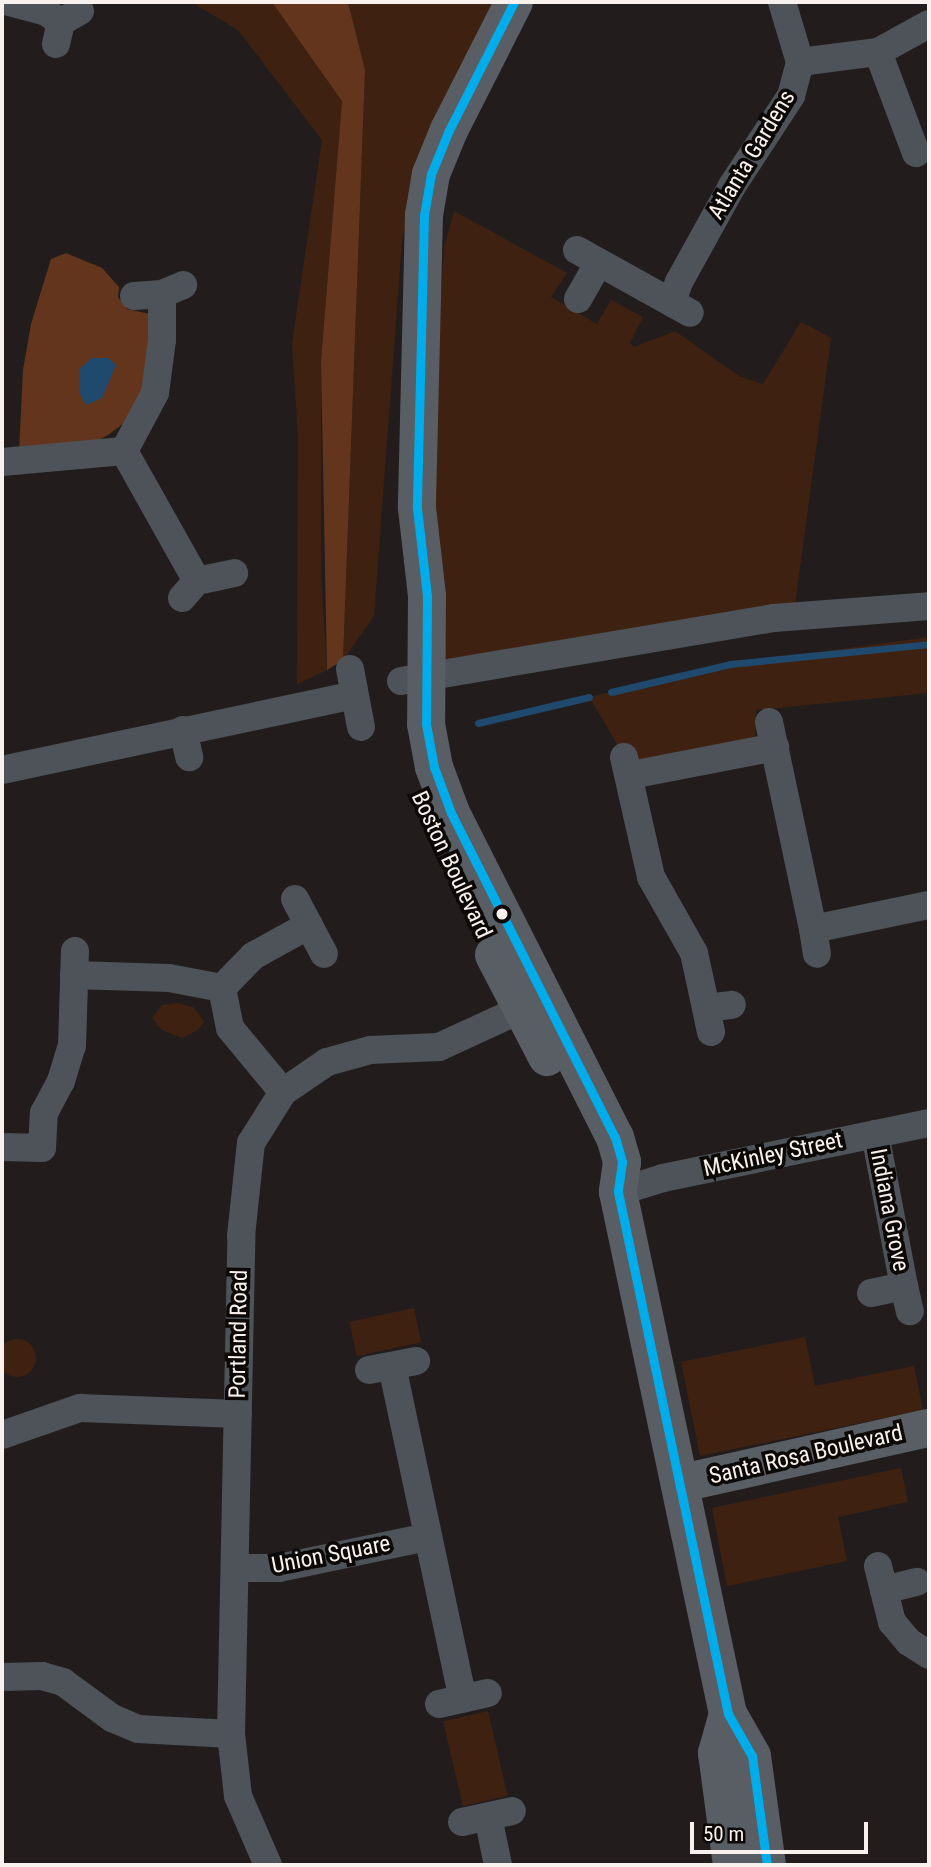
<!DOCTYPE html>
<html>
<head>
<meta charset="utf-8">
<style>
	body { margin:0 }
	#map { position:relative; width:931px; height:1867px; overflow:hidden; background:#221d1c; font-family:"Roboto Condensed",sans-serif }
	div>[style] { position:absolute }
	.green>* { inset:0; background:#3f2111; transform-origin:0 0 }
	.round { border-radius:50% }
	.forest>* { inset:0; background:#63351c }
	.water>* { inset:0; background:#1f4a6d }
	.stream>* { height:7px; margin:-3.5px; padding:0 3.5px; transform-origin:3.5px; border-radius:3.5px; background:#1f4a6d }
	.street>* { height:28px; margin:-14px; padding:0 14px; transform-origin:14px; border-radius:14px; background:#4d5358 }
	.secondary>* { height:38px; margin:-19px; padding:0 19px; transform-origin:19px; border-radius:19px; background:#585e64 }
	.bus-1>* { height:9px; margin:-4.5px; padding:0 4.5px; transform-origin:4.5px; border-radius:4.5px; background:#00ace9 }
	.dots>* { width:19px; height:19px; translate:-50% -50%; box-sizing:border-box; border:4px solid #0c0806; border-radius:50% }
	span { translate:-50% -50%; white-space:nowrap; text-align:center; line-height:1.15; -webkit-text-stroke:7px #0c0806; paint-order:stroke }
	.street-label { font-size:23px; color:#f8f1ee }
	.frame { position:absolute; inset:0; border:4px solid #f8f1ee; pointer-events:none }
	.scale { position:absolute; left:690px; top:1822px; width:178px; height:32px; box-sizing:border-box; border:4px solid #f8f1ee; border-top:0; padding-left:9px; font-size:21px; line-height:24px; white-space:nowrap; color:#f8f1ee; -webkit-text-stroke:5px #0c0806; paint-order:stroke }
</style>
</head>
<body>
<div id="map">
	<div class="green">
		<div style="clip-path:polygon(191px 2px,290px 2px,342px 101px,321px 361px,321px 575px,327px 670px,297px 684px,298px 437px,292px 343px,322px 140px,238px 30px)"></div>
		<div style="clip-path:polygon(348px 2px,506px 2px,421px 162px,402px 241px,374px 616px,343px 660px,365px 70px)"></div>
		<div style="clip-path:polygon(454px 211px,567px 273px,551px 297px,597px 324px,611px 300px,643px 317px,630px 343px,634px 347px,675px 331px,739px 376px,763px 384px,801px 322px,831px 338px,795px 605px,436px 663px,436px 365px,444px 248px)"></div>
		<div style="clip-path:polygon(929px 637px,929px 693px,756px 710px,755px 750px,632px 769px,589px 697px,730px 664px)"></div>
		<div style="clip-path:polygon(178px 1003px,193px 1007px,204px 1021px,198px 1030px,182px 1038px,162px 1030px,152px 1018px,162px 1005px)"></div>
		<div style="left:414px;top:1308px;width:35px;height:66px;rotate:78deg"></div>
		<div style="clip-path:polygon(805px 1337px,815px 1386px,914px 1366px,923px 1410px,700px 1456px,681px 1362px)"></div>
		<div class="round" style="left:-2px;top:1339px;width:38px;height:38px"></div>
		<div style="clip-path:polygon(901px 1468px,908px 1502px,838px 1517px,847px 1561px,727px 1586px,712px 1508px)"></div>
		<div style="left:488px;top:1711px;width:87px;height:46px;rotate:77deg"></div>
	</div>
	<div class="forest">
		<div style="clip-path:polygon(272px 2px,348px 2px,365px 70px,343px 660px,327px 670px,321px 361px,342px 101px)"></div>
		<div style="clip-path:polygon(66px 253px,102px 268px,119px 287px,118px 297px,127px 309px,150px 314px,146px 382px,127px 421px,108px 435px,90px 444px,19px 453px,23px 370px,31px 324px,51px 259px)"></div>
	</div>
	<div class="water">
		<div style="clip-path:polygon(92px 358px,108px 358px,116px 365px,102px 398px,86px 405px,80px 394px,79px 369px)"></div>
	</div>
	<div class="stream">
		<div style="left:611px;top:692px;width:122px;rotate:-13.2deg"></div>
		<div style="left:730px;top:664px;width:200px;rotate:-5.7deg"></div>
		<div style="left:478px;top:723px;width:114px;rotate:-13.2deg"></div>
	</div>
	<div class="street">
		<div style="left:9px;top:2px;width:38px;rotate:15deg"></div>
		<div style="left:46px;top:12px;width:18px;rotate:34deg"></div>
		<div style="left:56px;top:44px;width:23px;rotate:-77deg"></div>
		<div style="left:61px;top:22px;width:22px;rotate:-30deg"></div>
		<div style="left:878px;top:52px;width:108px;rotate:69.4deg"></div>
		<div style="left:800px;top:62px;width:79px;rotate:-7.3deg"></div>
		<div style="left:878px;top:52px;width:58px;rotate:-28.8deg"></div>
		<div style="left:577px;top:250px;width:129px;rotate:29.1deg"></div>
		<div style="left:162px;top:294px;width:46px;rotate:90deg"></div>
		<div style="left:162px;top:340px;width:53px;rotate:97.5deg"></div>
		<div style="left:155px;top:393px;width:66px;rotate:118.1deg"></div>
		<div style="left:124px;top:451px;width:149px;rotate:60.7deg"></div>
		<div style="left:134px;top:296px;width:28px;rotate:-4deg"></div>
		<div style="left:162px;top:294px;width:23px;rotate:-23deg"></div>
		<div style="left:578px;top:299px;width:40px;rotate:-60.3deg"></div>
		<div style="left:672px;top:303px;width:22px;rotate:-72deg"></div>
		<div style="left:679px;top:282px;width:110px;rotate:-61.1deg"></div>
		<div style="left:732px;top:186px;width:108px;rotate:-56.8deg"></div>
		<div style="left:791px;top:96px;width:35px;rotate:-75deg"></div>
		<div style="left:800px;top:62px;width:63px;rotate:-106.7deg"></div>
		<div style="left:2px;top:462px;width:122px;rotate:-5.2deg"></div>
		<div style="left:182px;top:598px;width:23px;rotate:-49deg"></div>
		<div style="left:197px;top:581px;width:38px;rotate:-12deg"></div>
		<div style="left:350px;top:669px;width:59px;rotate:79.3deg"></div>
		<div style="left:401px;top:681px;width:378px;rotate:-9.6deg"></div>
		<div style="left:774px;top:618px;width:155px;rotate:-4.4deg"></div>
		<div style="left:769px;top:722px;width:212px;rotate:78deg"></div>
		<div style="left:813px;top:929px;width:118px;rotate:-11.7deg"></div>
		<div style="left:183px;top:730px;width:28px;rotate:77deg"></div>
		<div style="left:624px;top:757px;width:123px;rotate:77.3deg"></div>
		<div style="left:651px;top:877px;width:87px;rotate:60.5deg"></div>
		<div style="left:694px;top:953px;width:56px;rotate:77.7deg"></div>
		<div style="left:2px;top:770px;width:360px;rotate:-12deg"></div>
		<div style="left:631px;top:775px;width:147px;rotate:-11deg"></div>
		<div style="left:295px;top:899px;width:62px;rotate:62.2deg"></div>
		<div style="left:813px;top:929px;width:25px;rotate:81deg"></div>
		<div style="left:74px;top:975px;width:95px;rotate:1.8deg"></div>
		<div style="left:169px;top:978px;width:54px;rotate:10.7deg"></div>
		<div style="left:222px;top:988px;width:41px;rotate:78.7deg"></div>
		<div style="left:230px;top:1028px;width:83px;rotate:50.4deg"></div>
		<div style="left:222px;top:988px;width:45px;rotate:-45.9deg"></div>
		<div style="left:253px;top:956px;width:64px;rotate:-29deg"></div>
		<div style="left:711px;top:1032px;width:25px;rotate:-102deg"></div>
		<div style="left:706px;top:1008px;width:26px;rotate:-7deg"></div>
		<div style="left:875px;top:1134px;width:155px;rotate:79.2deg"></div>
		<div style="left:2px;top:1147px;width:40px;rotate:1.4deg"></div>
		<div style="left:42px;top:1148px;width:35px;rotate:-87deg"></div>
		<div style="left:44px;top:1113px;width:36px;rotate:-62deg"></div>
		<div style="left:61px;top:1081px;width:37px;rotate:-73deg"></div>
		<div style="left:72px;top:1046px;width:95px;rotate:-88.2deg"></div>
		<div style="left:618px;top:1192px;width:47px;rotate:-17.3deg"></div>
		<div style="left:663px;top:1178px;width:272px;rotate:-11.7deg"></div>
		<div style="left:871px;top:1293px;width:34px;rotate:-12deg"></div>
		<div style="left:904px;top:1286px;width:26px;rotate:77deg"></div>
		<div style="left:392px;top:1366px;width:340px;rotate:78deg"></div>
		<div style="left:369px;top:1370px;width:48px;rotate:-10.8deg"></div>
		<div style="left:2px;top:1435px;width:83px;rotate:-19.1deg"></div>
		<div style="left:80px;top:1408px;width:158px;rotate:2.2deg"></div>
		<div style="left:878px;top:1566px;width:58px;rotate:76deg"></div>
		<div style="left:892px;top:1622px;width:26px;rotate:50deg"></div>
		<div style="left:909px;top:1642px;width:24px;rotate:33deg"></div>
		<div style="left:235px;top:1568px;width:44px"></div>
		<div style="left:279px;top:1568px;width:151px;rotate:-11.8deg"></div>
		<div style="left:884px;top:1590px;width:34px;rotate:-14deg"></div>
		<div style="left:2px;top:1677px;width:40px;rotate:-1.4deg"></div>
		<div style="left:42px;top:1676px;width:22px;rotate:16deg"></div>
		<div style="left:63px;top:1682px;width:61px;rotate:36.3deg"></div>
		<div style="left:112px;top:1718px;width:28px;rotate:23deg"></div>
		<div style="left:138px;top:1729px;width:93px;rotate:3.1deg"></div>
		<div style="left:439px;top:1704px;width:50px;rotate:-12.7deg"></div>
		<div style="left:488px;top:1817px;width:49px;rotate:78.2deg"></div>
		<div style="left:462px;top:1822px;width:51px;rotate:-12.4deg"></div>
		<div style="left:268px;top:1865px;width:75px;rotate:-113.5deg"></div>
		<div style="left:238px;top:1796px;width:62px;rotate:-96.4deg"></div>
		<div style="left:231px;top:1734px;width:498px;rotate:-88.8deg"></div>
		<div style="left:241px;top:1236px;width:94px;rotate:-83.9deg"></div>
		<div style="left:251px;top:1143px;width:60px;rotate:-57.9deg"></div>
		<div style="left:283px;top:1092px;width:53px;rotate:-34.3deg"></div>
		<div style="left:327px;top:1062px;width:45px;rotate:-15.6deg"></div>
		<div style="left:370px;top:1050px;width:69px;rotate:-2.5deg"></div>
		<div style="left:439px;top:1047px;width:110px;rotate:-24.7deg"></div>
	</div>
	<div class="secondary">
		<div style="left:514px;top:2px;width:144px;rotate:116.9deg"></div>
		<div style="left:449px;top:130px;width:48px;rotate:112.2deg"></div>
		<div style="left:431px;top:174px;width:42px;rotate:99.7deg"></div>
		<div style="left:424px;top:215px;width:293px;rotate:91.4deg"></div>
		<div style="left:417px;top:508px;width:89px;rotate:83.5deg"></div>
		<div style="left:427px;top:596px;width:128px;rotate:90.4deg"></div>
		<div style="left:426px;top:724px;width:44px;rotate:79.5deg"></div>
		<div style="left:434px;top:767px;width:49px;rotate:69.7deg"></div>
		<div style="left:451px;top:813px;width:363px;rotate:63.2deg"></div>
		<div style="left:615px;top:1137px;width:26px;rotate:74deg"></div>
		<div style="left:622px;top:1162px;width:30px;rotate:98deg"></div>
		<div style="left:618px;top:1192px;width:533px;rotate:78.1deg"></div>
		<div style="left:728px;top:1714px;width:48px;rotate:60.3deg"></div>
		<div style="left:752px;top:1756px;width:110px;rotate:82.2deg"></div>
		<div style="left:494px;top:955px;width:115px;rotate:62.5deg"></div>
		<div style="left:682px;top:1483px;width:253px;rotate:-12.6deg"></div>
		<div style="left:728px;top:1714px;width:41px;rotate:105.8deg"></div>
		<div style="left:717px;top:1753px;width:113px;rotate:82.4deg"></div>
	</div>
	<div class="bus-1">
		<div style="left:514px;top:2px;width:144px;rotate:116.9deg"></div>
		<div style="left:449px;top:130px;width:48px;rotate:112.2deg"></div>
		<div style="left:431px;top:174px;width:42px;rotate:99.7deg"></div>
		<div style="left:424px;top:215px;width:293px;rotate:91.4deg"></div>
		<div style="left:417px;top:508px;width:89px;rotate:83.5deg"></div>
		<div style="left:427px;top:596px;width:128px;rotate:90.4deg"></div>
		<div style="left:426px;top:724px;width:44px;rotate:79.5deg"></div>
		<div style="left:434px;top:767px;width:49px;rotate:69.7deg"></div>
		<div style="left:451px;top:813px;width:363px;rotate:63.2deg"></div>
		<div style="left:615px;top:1137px;width:26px;rotate:74deg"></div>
		<div style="left:622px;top:1162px;width:30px;rotate:98deg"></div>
		<div style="left:618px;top:1192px;width:533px;rotate:78.1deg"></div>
		<div style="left:728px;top:1714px;width:48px;rotate:60.3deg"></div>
		<div style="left:752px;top:1756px;width:110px;rotate:82.2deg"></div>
	</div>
	<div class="dots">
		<div style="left:502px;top:914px;background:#f8f1ee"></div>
	</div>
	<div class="street-label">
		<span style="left:752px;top:155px;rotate:-59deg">Atlanta Gardens</span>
		<span style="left:451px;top:865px;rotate:65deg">Boston Boulevard</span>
		<span style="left:773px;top:1155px;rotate:-12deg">McKinley Street</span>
		<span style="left:889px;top:1210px;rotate:79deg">Indiana Grove</span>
		<span style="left:239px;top:1334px;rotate:-89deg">Portland Road</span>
		<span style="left:806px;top:1455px;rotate:-13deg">Santa Rosa Boulevard</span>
		<span style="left:331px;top:1555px;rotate:-11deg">Union Square</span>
	</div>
	<div class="frame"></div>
	<div class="scale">50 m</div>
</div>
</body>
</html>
